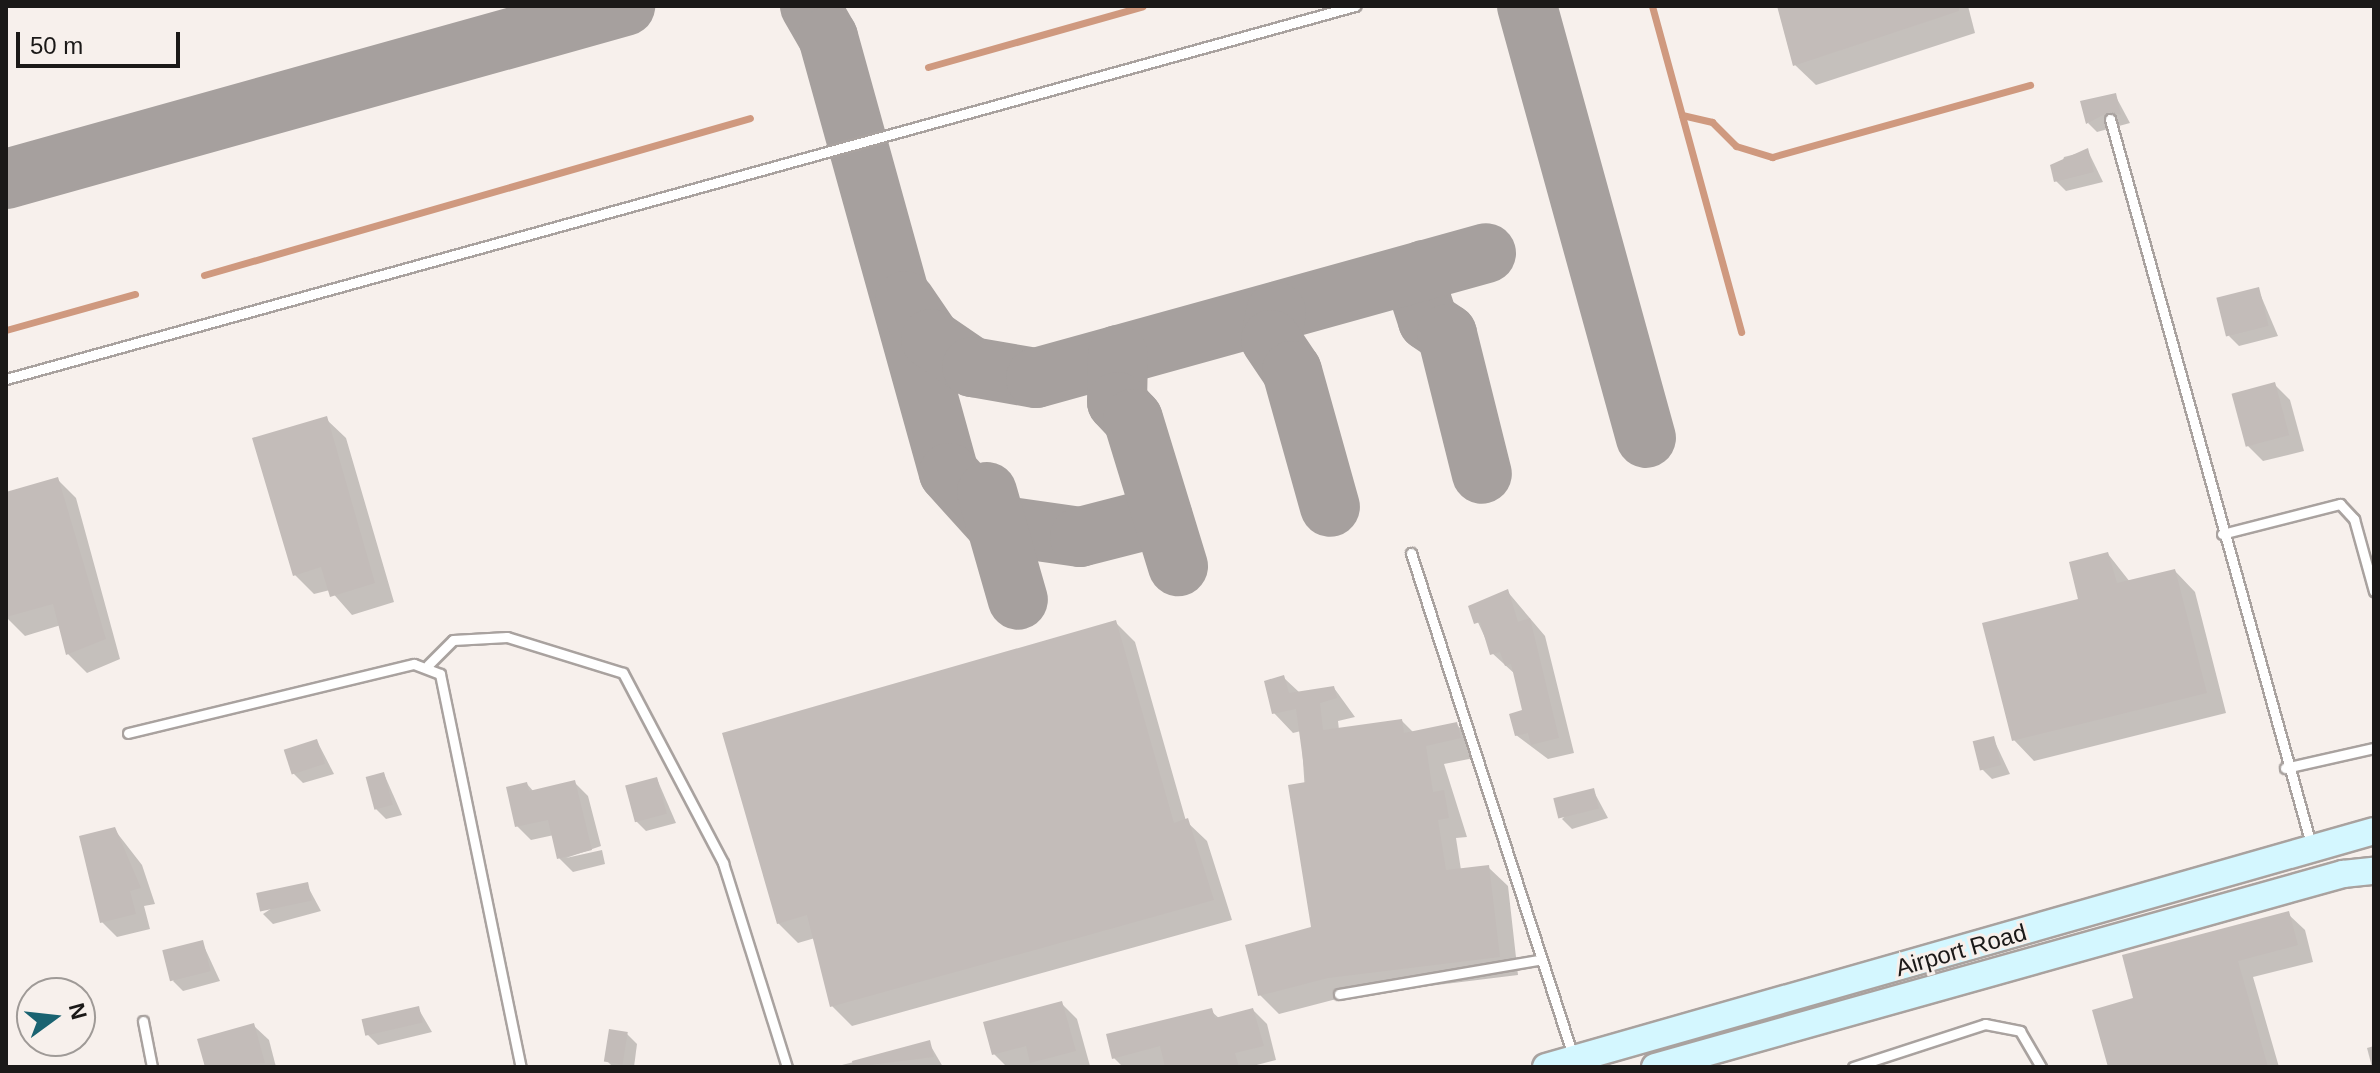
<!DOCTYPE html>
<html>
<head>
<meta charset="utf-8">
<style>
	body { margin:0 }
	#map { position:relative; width:2380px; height:1073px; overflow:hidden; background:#f7f0ec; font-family:Helvetica,sans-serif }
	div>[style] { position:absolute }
	.shadow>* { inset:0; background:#0003 }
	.stream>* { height:7px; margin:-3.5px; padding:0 3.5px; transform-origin:3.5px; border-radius:3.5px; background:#cf997f }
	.taxiway>* { height:60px; margin:-30px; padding:0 30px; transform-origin:30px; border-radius:30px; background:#a6a09e }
	.building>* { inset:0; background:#c3bcb9; transform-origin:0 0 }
	.roads { filter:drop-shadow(2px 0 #a9a29f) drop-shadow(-2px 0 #a9a29f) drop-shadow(0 2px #a9a29f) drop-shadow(0 -2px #a9a29f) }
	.service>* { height:9px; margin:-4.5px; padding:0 4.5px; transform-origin:4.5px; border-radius:4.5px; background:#fff }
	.secondary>* { height:26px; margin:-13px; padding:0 13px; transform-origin:13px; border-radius:13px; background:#d4f7ff }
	span { translate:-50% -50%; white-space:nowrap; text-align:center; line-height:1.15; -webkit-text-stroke:6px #f7f0ec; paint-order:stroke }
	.street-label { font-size:24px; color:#1b1918 }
	.frame { position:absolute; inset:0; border:8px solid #1b1918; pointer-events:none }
	.north { position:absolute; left:16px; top:977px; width:80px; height:80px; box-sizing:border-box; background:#f7f0ec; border:2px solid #9f9a97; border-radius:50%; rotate:75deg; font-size:22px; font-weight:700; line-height:32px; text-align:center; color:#1b1918 }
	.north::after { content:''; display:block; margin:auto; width:28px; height:36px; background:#1a6371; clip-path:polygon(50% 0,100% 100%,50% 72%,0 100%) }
	.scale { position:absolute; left:16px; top:32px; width:164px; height:36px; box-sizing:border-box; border:4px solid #1b1918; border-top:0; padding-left:10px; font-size:24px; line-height:28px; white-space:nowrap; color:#1b1918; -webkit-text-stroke:6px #f7f0ec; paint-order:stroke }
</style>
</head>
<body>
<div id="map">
	<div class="shadow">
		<div style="clip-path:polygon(1779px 6px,1968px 6px,1975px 33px,1816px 85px,1795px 65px)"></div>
		<div style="clip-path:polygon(2115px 95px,2130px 123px,2097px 132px,2088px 123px)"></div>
		<div style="clip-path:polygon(2088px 151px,2103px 182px,2066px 191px,2056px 181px,2064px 157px)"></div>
		<div style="clip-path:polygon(2258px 289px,2278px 336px,2239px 346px,2229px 336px)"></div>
		<div style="clip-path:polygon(2274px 384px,2290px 400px,2304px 451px,2263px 461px,2248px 446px)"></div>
		<div style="clip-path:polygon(326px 419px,346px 438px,394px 602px,352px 615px,330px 590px,314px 594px,295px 575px)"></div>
		<div style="clip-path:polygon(57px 479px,76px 498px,120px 659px,87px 673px,68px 654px,61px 625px,25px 636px,6px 617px,6px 494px)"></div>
		<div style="clip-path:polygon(2108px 554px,2130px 582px,2175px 571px,2195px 592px,2226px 713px,2034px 761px,2014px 740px)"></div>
		<div style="clip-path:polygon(1507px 591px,1545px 636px,1574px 753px,1548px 759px,1516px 735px,1525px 712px,1516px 675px,1492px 653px,1471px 607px)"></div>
		<div style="clip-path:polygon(1115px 622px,1135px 642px,1186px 821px,1207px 841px,1232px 920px,852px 1026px,832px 1006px,815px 938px,798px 943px,778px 923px)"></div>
		<div style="clip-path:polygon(1284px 678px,1300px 693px,1334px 688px,1355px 717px,1338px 721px,1339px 730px,1402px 721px,1414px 733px,1456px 724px,1475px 743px,1479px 757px,1444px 764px,1467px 837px,1456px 838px,1461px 870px,1488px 867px,1508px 886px,1518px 975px,1348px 996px,1279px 1014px,1260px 995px,1314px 929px,1301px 731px,1293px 733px,1274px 713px)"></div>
		<div style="clip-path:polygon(1993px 738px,2010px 774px,1992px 779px,1982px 769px)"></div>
		<div style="clip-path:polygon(317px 741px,334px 774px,303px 783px,293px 773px)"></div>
		<div style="clip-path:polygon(384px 774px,402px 815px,386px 819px,376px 809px)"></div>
		<div style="clip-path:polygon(657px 779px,676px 823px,646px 831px,636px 821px)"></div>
		<div style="clip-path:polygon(574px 782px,588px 796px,601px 846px,566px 858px,602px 850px,605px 864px,573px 872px,559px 858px,554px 835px,531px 840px,517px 826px,527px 784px,534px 792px)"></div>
		<div style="clip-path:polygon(1593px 790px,1608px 818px,1572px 829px,1562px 819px)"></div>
		<div style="clip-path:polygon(114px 829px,142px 865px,155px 904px,144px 906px,150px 929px,117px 937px,102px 922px)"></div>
		<div style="clip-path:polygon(307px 885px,321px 911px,273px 924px,263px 914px)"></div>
		<div style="clip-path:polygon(2288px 914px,2305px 930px,2313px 962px,2253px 977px,2279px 1067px,2110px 1067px,2135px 999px)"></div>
		<div style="clip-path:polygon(202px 942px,220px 981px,183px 991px,173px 981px)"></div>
		<div style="clip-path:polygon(1061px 1003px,1077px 1019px,1090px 1066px,1007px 1067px,994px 1054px)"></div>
		<div style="clip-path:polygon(418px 1008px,432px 1032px,378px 1045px,368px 1035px)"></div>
		<div style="clip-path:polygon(1253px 1010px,1267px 1024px,1276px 1060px,1249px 1067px,1123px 1067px,1114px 1058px,1211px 1011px,1220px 1019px)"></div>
		<div style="clip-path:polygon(253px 1025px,269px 1040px,276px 1067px,207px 1067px,199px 1040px)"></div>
		<div style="clip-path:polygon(627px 1034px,637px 1044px,634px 1067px,613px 1067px,607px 1061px)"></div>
		<div style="clip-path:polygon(929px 1043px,943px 1067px,838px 1066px)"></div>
		<div style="clip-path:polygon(2374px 1046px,2374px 1067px,2372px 1067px,2367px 1048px)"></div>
	</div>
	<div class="stream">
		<div style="left:1652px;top:6px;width:338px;rotate:74.7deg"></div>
		<div style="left:928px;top:67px;width:223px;rotate:-15.8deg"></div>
		<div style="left:1682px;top:115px;width:31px;rotate:13deg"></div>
		<div style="left:1712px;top:122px;width:34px;rotate:45deg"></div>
		<div style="left:1736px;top:146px;width:38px;rotate:17deg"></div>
		<div style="left:1772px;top:157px;width:268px;rotate:-15.6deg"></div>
		<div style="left:204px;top:275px;width:568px;rotate:-16.04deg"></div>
		<div style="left:6px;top:330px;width:134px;rotate:-15.6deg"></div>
	</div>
	<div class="taxiway">
		<div style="left:810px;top:6px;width:36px;rotate:60deg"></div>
		<div style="left:828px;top:37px;width:452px;rotate:74.5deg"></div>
		<div style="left:949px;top:473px;width:70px;rotate:47.9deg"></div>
		<div style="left:996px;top:525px;width:85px;rotate:8.1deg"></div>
		<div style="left:1080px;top:537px;width:85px;rotate:-14.4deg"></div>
		<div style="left:1527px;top:6px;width:448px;rotate:74.6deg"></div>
		<div style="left:6px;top:179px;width:643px;rotate:-15.61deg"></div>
		<div style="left:1424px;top:270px;width:26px;rotate:99deg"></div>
		<div style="left:1420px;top:296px;width:26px;rotate:72deg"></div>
		<div style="left:1428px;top:321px;width:23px;rotate:34deg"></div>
		<div style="left:1447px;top:334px;width:144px;rotate:76deg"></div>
		<div style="left:905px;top:301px;width:46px;rotate:55.6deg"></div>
		<div style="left:931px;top:339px;width:50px;rotate:34.3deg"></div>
		<div style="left:972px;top:367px;width:65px;rotate:9.8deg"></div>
		<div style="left:1036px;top:378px;width:467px;rotate:-15.5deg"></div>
		<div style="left:1276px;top:312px;width:28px;rotate:100deg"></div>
		<div style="left:1271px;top:340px;width:37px;rotate:56deg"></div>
		<div style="left:1292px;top:371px;width:141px;rotate:74.4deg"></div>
		<div style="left:1118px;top:355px;width:47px;rotate:91.2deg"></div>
		<div style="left:1117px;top:402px;width:23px;rotate:47deg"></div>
		<div style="left:1133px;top:419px;width:154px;rotate:73deg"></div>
		<div style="left:987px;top:492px;width:112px;rotate:74deg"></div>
	</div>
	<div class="building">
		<div style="clip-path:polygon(1777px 6px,1959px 6px,1959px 11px,1793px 66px)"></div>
		<div style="clip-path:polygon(2116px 93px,2121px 115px,2109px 112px,2086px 124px,2080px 101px)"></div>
		<div style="clip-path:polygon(2088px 148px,2094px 172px,2054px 182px,2050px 165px)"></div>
		<div style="left:2259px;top:287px;width:40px;height:44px;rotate:76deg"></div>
		<div style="left:2275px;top:382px;width:55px;height:45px;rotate:75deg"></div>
		<div style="clip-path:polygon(327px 416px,375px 583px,330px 597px,321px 567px,293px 576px,252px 438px)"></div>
		<div style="clip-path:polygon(58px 477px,106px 639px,66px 655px,53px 604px,6px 617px,6px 492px)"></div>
		<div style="clip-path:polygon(2108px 552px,2117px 583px,2175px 569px,2207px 693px,2012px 741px,1982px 623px,2078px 599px,2069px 562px)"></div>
		<div style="clip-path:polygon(1508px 589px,1518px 622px,1530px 618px,1559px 738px,1531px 745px,1528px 733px,1515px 736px,1509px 714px,1522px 710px,1511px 664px,1505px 666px,1500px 652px,1490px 655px,1480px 622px,1474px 624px,1468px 606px)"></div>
		<div style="clip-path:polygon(1116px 620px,1174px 823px,1188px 818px,1214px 900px,830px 1007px,807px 915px,777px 924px,722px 733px)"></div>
		<div style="clip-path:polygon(1284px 675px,1289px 693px,1334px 686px,1337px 698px,1320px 703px,1323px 730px,1402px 719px,1404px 733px,1457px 722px,1461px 738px,1426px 746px,1433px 792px,1444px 790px,1449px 818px,1438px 820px,1446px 870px,1489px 865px,1500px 957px,1328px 978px,1258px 996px,1245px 945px,1311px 927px,1288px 785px,1306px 782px,1296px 709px,1272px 714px,1264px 681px)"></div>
		<div style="left:1994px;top:736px;width:30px;height:22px;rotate:76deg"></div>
		<div style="left:317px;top:739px;width:26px;height:35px;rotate:72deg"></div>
		<div style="left:384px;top:772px;width:34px;height:19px;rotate:75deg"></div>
		<div style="left:657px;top:777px;width:38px;height:33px;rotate:75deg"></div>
		<div style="clip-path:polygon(575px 780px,592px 850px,557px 859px,548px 820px,515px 827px,506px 787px,527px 782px,529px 791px)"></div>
		<div style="left:1594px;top:788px;width:21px;height:42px;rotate:76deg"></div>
		<div style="clip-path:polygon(115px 827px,141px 888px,130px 891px,136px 914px,100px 923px,79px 836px)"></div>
		<div style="left:308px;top:882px;width:19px;height:53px;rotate:78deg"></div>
		<div style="clip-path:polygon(2289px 911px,2298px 945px,2238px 961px,2268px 1067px,2108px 1067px,2092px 1010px,2133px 998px,2122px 955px)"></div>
		<div style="left:203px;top:940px;width:32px;height:42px;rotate:76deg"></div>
		<div style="clip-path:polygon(1062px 1001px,1076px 1051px,1030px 1063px,1026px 1046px,992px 1055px,983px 1022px)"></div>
		<div style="left:419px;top:1006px;width:17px;height:59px;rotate:77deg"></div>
		<div style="clip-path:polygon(1212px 1008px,1215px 1018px,1253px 1008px,1264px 1046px,1235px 1053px,1239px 1067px,1165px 1067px,1160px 1046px,1112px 1059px,1106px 1034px)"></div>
		<div style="clip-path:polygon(254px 1023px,265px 1063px,205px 1067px,197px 1039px)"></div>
		<div style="left:609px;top:1029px;width:19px;height:33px;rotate:9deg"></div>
		<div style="clip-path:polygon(930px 1040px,934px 1057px,853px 1067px,852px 1061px)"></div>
	</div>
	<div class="roads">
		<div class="service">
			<div style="left:2110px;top:119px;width:756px;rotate:74.51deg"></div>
			<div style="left:6px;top:379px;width:1400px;rotate:-15.46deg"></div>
			<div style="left:2222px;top:534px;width:122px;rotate:-14.3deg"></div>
			<div style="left:2340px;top:504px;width:21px;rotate:47deg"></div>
			<div style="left:2354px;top:519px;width:75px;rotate:74.5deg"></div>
			<div style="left:1411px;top:553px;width:528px;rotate:72.15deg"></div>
			<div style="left:428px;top:665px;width:35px;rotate:-45deg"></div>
			<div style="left:453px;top:640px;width:54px;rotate:-3.2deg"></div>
			<div style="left:507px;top:637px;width:121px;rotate:17.2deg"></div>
			<div style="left:623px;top:673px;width:215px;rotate:62.2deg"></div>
			<div style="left:723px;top:863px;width:214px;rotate:72.6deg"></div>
			<div style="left:128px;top:733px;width:294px;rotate:-13.6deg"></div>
			<div style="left:414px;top:664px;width:28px;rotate:21deg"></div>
			<div style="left:440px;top:674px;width:401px;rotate:78.4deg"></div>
			<div style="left:2285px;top:768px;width:91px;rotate:-12.7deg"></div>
			<div style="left:1339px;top:994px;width:201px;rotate:-9.7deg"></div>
			<div style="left:143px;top:1021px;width:47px;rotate:78.9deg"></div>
			<div style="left:1853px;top:1067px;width:139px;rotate:-18deg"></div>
			<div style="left:1985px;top:1024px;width:36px;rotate:11deg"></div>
			<div style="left:2020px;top:1031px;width:42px;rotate:59.7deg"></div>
		</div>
		<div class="secondary">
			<div style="left:1546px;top:1067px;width:861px;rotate:-15.91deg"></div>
			<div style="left:1655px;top:1067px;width:715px;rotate:-15.67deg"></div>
			<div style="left:2343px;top:874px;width:31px;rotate:-6deg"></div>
		</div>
	</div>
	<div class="street-label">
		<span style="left:1961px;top:950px;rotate:-16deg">Airport Road</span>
	</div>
	<div class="frame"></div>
	<div class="north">N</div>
	<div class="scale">50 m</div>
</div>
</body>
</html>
